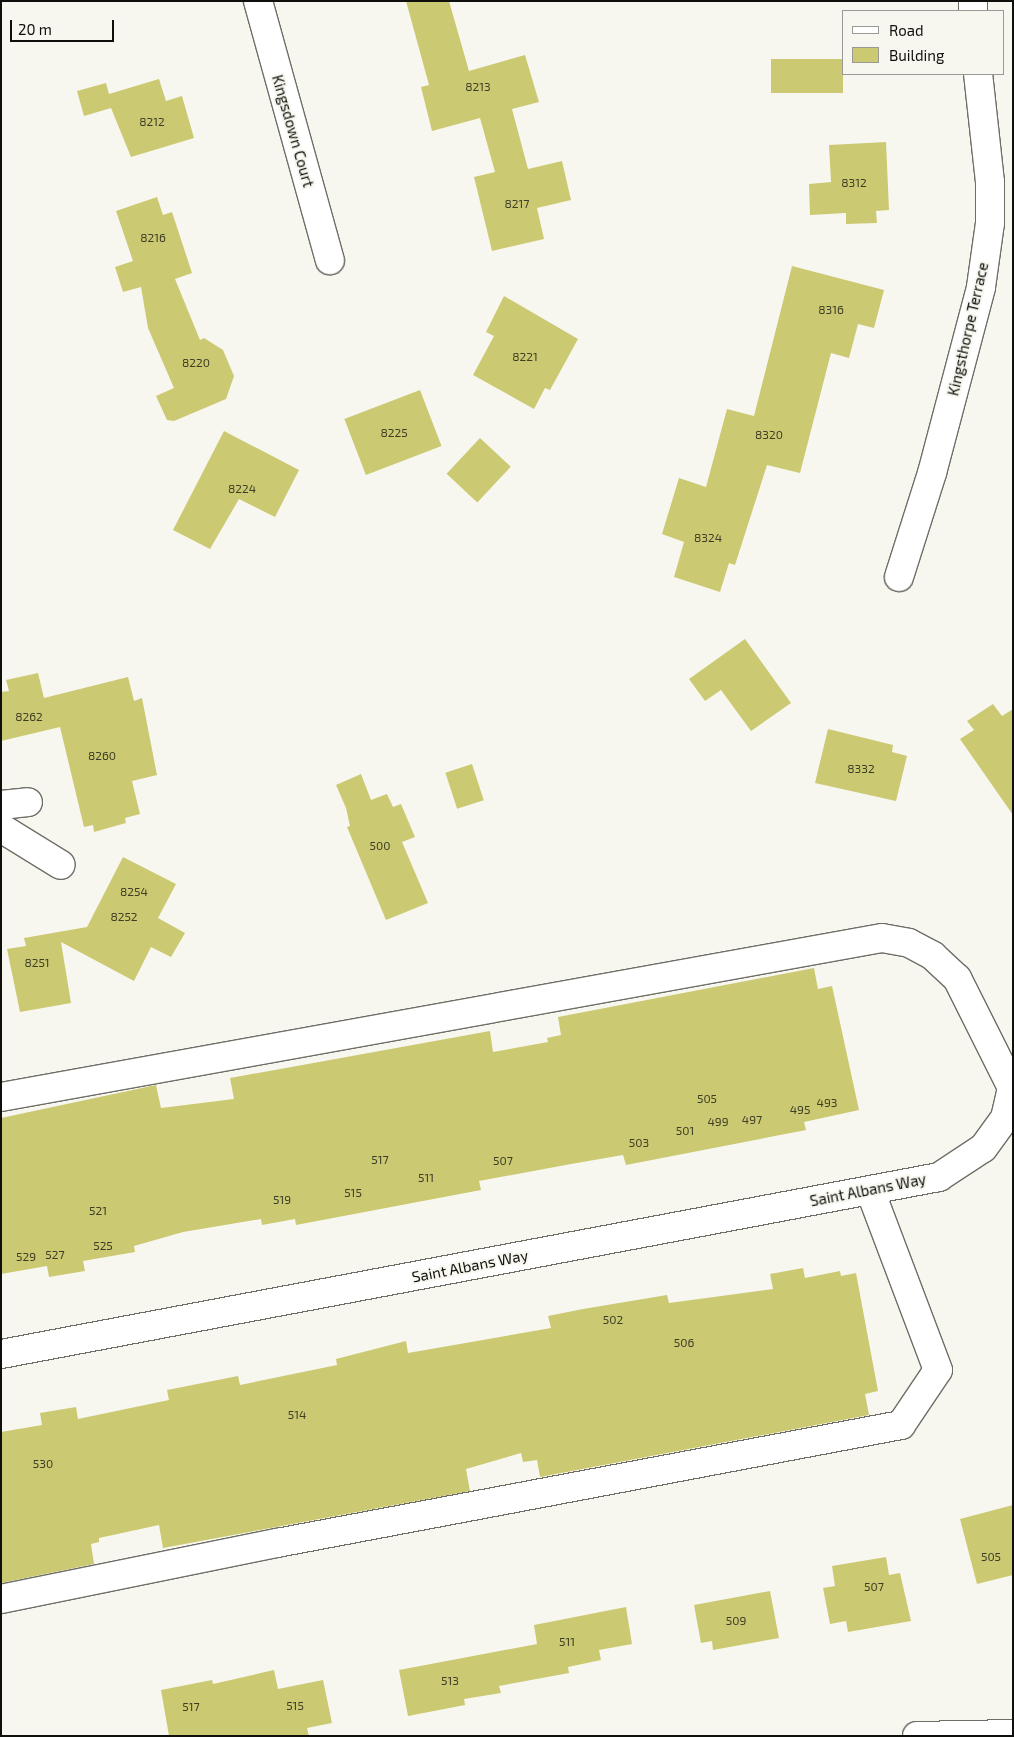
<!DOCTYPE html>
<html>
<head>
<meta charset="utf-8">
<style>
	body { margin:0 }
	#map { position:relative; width:1014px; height:1737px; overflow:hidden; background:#f7f7ef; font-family:"Exo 2",sans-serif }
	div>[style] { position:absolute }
	.building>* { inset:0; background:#ccc973; transform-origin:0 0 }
	.roads { filter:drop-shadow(1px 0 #6e6e67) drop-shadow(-1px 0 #6e6e67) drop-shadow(0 1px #6e6e67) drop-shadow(0 -1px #6e6e67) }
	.minor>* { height:28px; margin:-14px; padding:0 14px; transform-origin:14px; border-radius:14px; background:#fff }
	span { translate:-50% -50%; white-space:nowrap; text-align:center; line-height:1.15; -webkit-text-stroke:4px #f7f7ef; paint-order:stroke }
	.number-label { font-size:12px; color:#3e3e26 }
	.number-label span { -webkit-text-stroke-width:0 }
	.street-label { font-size:15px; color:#0f0f0c }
	.frame { position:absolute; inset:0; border:2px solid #0f0f0c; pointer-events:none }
	.legend { position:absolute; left:842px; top:10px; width:162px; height:65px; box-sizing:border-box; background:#f7f7ef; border:1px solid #9a9a94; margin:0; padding:6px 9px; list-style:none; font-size:15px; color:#0f0f0c }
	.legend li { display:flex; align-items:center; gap:10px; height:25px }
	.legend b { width:25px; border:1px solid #9a9a94 }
	.scale { position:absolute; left:10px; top:20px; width:104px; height:22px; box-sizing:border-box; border:2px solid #0f0f0c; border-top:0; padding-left:6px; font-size:15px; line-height:18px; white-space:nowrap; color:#0f0f0c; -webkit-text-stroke:4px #f7f7ef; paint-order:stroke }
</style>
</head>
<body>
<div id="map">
	<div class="building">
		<div style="clip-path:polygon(406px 1px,449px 1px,469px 71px,525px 55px,539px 102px,512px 109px,528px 169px,562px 161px,571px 200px,537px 208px,544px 239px,492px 251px,474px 177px,495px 172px,480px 118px,432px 131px,421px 87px,429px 85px)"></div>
		<div style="left:843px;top:59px;width:34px;height:72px;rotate:90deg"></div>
		<div style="clip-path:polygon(159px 79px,166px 101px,182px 96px,194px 138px,131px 157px,111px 108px,84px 116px,77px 91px,106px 83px,109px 94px)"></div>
		<div style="clip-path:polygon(886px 142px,889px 210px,876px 211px,877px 223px,846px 224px,846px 213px,810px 215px,809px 184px,831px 182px,829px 145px)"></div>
		<div style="clip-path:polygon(157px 197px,163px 215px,172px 212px,192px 273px,175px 279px,200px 340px,204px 338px,223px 350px,234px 376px,226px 399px,174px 421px,167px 420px,156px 396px,174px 388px,148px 328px,141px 287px,123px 292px,115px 267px,133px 261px,116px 211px)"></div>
		<div style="clip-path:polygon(792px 266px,884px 290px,874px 328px,858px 324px,849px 358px,831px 353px,800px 473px,767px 465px,735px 565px,729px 563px,720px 592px,674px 577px,684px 542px,662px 534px,679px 478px,706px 487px,727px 409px,754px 416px)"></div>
		<div style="clip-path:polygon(504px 296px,578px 339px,550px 390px,545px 388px,534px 409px,473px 375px,494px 336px,486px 332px)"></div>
		<div style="left:420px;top:390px;width:60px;height:81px;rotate:69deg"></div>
		<div style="clip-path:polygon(224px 431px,299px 470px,275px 517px,239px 499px,210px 549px,173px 530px)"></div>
		<div style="left:480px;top:438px;width:42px;height:49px;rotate:43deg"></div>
		<div style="clip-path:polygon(745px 639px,791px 703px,751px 731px,721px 690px,705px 701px,689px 679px)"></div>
		<div style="clip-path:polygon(38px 673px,44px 698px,128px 677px,134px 701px,142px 698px,157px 775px,132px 781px,140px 814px,125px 818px,126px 823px,94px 832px,93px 825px,84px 827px,60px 727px,1px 741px,1px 692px,9px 691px,6px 680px)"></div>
		<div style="clip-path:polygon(993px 704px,1002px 716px,1013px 709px,1013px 815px,960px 739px,974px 730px,967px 721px)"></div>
		<div style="clip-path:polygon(828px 729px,893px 745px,892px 752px,907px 756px,896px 801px,815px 783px)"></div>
		<div style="left:472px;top:764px;width:38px;height:28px;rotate:72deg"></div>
		<div style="clip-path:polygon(361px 774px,371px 800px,387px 794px,393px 807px,401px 804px,415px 837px,402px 842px,428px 903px,386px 920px,347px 827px,350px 826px,346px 808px,336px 785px)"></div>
		<div style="clip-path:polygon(123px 857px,176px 884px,158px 918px,185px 933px,171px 957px,151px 947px,134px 981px,61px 942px,71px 1003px,20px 1012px,7px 949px,26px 946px,24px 938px,87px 927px)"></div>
		<div style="clip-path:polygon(814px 968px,818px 989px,832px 986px,859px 1110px,804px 1122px,806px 1130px,626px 1165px,623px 1155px,571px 1164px,479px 1181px,481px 1190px,296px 1225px,295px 1219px,262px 1225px,261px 1219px,183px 1232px,134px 1246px,135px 1252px,83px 1261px,85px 1271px,49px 1277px,47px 1266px,1px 1274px,1px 1118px,156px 1085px,161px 1108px,234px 1099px,230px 1078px,490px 1031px,493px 1052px,548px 1042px,547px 1038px,561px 1035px,558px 1017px)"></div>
		<div style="clip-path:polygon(803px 1268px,805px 1278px,840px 1271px,841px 1276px,856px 1273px,878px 1391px,865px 1394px,869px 1415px,540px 1477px,537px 1460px,523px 1462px,521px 1453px,466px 1469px,470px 1491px,163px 1548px,159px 1525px,99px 1538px,99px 1542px,91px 1544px,94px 1564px,1px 1583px,1px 1432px,42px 1425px,40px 1413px,76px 1407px,78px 1419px,169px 1400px,167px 1390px,238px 1376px,240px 1385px,337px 1365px,336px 1359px,406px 1341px,408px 1353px,551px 1328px,548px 1316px,583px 1309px,667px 1295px,669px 1303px,773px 1289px,770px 1274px)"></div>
		<div style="clip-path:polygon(1013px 1505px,1013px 1575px,977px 1584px,960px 1519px)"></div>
		<div style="clip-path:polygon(886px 1557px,889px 1575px,900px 1573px,911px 1621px,848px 1632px,846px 1621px,830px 1624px,823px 1588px,835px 1586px,832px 1566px)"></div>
		<div style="clip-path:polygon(770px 1591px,779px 1638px,713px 1650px,712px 1641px,701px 1643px,694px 1605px)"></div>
		<div style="clip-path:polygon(626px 1607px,632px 1644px,599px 1650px,601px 1660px,568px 1667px,569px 1673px,499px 1686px,501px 1693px,464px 1699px,465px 1705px,408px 1716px,399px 1670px,537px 1644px,534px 1625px)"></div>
		<div style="clip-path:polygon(274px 1670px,278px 1689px,323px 1680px,332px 1723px,307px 1728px,309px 1736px,169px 1736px,161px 1690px,212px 1680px,213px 1684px)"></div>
	</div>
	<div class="roads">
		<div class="minor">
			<div style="left:258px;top:1px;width:269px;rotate:74.5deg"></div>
			<div style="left:973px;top:1px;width:10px;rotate:90deg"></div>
			<div style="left:899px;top:577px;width:109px;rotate:-72.4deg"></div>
			<div style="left:932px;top:473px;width:192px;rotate:-75.2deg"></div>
			<div style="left:981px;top:287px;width:65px;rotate:-82deg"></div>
			<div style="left:990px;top:223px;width:41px;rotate:-90deg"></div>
			<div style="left:990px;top:182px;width:109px;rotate:-96.3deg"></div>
			<div style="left:1px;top:805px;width:27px;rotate:-6deg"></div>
			<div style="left:1px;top:828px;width:70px;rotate:31.7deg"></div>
			<div style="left:1px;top:1097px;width:895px;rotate:-10.23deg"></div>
			<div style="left:882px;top:938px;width:27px;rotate:10deg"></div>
			<div style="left:909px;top:943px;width:27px;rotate:28deg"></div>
			<div style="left:933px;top:956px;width:33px;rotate:43deg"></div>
			<div style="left:957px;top:978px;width:123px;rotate:63.4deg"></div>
			<div style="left:1012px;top:1088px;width:31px;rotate:103deg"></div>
			<div style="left:1005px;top:1118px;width:37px;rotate:126deg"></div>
			<div style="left:983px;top:1148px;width:53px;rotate:146.6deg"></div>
			<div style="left:939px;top:1177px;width:955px;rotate:169.31deg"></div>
			<div style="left:1px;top:1599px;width:282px;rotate:-11.5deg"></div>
			<div style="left:277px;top:1543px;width:635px;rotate:-10.71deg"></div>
			<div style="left:901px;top:1425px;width:66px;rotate:-56.1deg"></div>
			<div style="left:938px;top:1370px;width:192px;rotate:-110.7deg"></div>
			<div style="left:917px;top:1736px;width:96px;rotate:-1.2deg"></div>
		</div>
	</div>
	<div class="number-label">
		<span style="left:478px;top:87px">8213</span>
		<span style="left:152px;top:122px">8212</span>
		<span style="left:854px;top:183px">8312</span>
		<span style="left:517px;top:204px">8217</span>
		<span style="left:153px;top:238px">8216</span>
		<span style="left:831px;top:310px">8316</span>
		<span style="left:525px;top:357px">8221</span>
		<span style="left:196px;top:363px">8220</span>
		<span style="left:394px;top:433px">8225</span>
		<span style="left:769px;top:435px">8320</span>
		<span style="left:242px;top:489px">8224</span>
		<span style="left:708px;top:538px">8324</span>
		<span style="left:29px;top:717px">8262</span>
		<span style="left:102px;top:756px">8260</span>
		<span style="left:861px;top:769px">8332</span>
		<span style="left:380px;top:846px">500</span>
		<span style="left:134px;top:892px">8254</span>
		<span style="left:124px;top:917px">8252</span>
		<span style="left:37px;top:963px">8251</span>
		<span style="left:707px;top:1099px">505</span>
		<span style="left:827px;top:1103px">493</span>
		<span style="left:800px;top:1110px">495</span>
		<span style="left:752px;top:1120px">497</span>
		<span style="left:718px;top:1122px">499</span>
		<span style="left:685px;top:1131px">501</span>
		<span style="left:639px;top:1143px">503</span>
		<span style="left:380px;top:1160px">517</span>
		<span style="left:503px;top:1161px">507</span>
		<span style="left:426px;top:1178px">511</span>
		<span style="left:353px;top:1193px">515</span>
		<span style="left:282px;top:1200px">519</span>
		<span style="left:98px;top:1211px">521</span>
		<span style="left:103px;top:1246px">525</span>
		<span style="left:55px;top:1255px">527</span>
		<span style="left:26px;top:1257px">529</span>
		<span style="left:613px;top:1320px">502</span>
		<span style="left:684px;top:1343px">506</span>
		<span style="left:297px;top:1415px">514</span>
		<span style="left:43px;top:1464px">530</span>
		<span style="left:991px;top:1557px">505</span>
		<span style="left:874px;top:1587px">507</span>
		<span style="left:736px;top:1621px">509</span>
		<span style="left:567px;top:1642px">511</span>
		<span style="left:450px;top:1681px">513</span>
		<span style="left:295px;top:1706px">515</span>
		<span style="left:191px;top:1707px">517</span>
	</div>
	<div class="street-label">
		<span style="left:293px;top:131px;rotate:74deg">Kingsdown Court</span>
		<span style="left:968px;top:329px;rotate:-77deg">Kingsthorpe Terrace</span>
		<span style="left:868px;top:1190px;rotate:-11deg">Saint Albans Way</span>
		<span style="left:470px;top:1266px;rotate:-11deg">Saint Albans Way</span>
	</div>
	<div class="frame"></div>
	<ul class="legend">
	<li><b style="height:6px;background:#fff"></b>Road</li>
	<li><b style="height:14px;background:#ccc973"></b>Building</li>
	</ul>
	<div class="scale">20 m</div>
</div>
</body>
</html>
